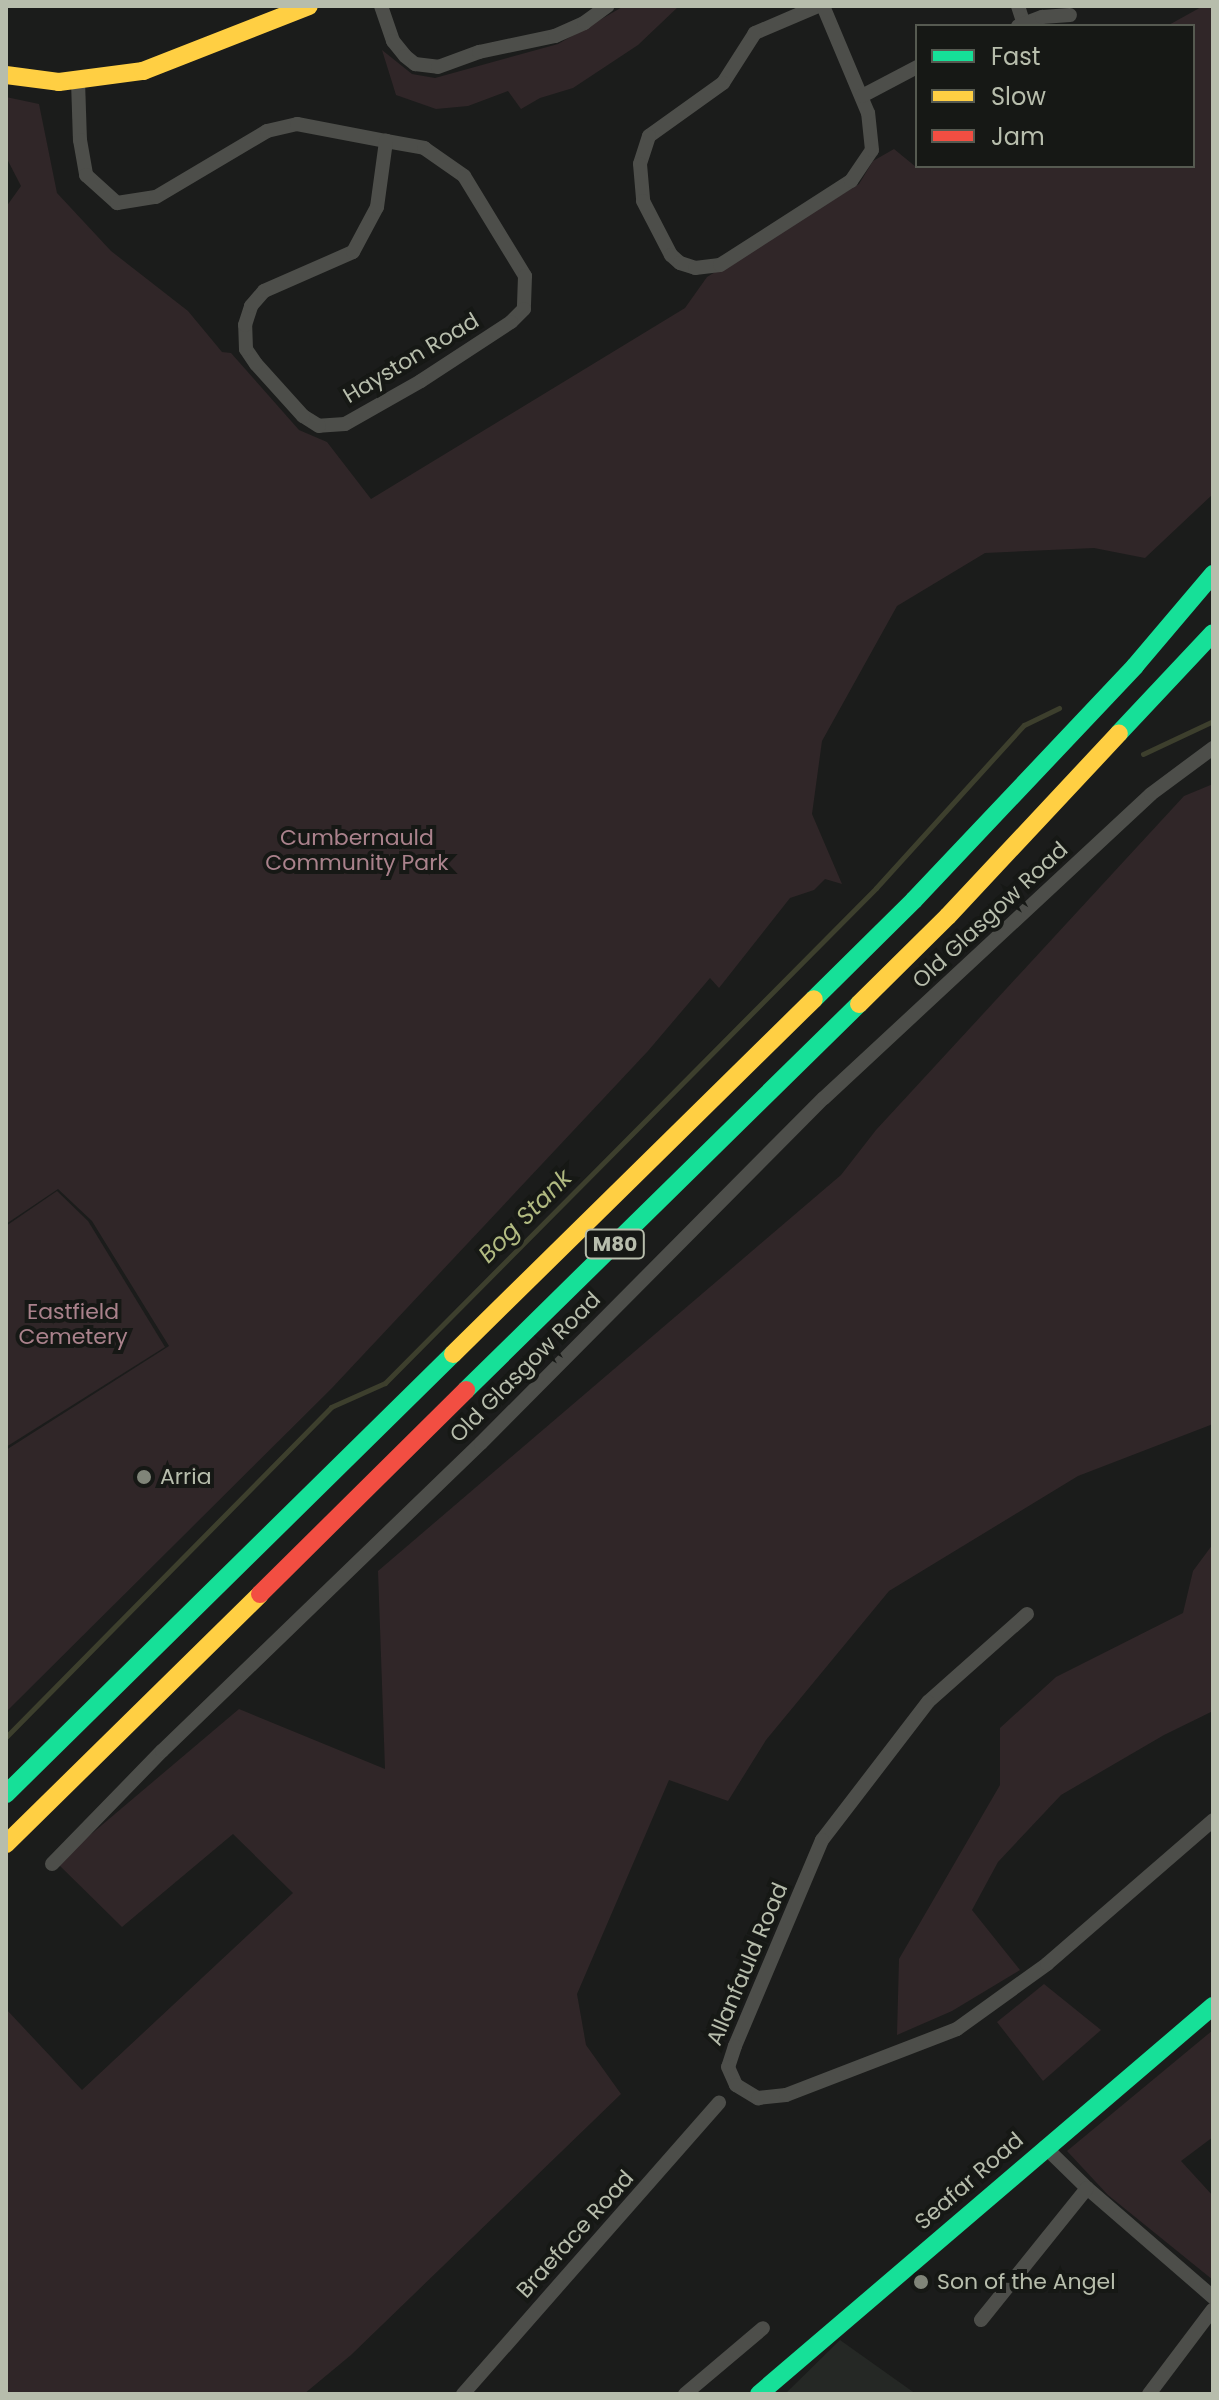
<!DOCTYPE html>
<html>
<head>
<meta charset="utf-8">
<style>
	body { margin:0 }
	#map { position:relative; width:1219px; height:2400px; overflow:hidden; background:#1b1c1b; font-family:Poppins,sans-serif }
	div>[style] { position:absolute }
	.built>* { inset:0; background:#252825 }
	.green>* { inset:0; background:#302628 }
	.stream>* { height:5px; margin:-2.5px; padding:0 2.5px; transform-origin:2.5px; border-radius:2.5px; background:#3d3f2d }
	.street>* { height:14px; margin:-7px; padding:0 7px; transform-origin:7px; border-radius:7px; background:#4d4e4a }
	.fast>* { height:18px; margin:-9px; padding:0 9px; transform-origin:9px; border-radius:9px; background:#16e098 }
	.slow>* { height:18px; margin:-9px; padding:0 9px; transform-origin:9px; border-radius:9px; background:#ffcf43 }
	.jam>* { height:18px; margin:-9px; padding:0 9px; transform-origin:9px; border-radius:9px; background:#f24e42 }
	.dots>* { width:22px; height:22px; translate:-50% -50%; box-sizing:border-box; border:4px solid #161815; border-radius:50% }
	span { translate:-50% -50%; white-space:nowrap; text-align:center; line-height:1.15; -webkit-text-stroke:8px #161815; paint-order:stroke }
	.shield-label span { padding:2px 6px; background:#161815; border:2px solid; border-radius:6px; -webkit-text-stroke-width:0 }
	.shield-label { font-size:20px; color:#b7bdac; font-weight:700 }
	.street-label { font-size:22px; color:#b7bdac }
	.park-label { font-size:22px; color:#aa828c }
	.poi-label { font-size:22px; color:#b7bdac }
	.left { translate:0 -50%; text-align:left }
	.water-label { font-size:24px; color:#b1ba81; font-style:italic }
	.frame { position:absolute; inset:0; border:8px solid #b7bdac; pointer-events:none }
	.legend { position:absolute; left:915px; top:24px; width:280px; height:144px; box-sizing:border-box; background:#161815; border:2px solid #565a51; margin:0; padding:10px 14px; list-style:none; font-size:24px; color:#b7bdac }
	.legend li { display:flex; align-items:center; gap:16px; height:40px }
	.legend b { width:40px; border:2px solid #565a51 }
</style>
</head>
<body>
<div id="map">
	<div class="built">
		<div style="clip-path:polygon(840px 2340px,916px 2394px,785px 2394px)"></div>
	</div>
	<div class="green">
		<div style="clip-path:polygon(624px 6px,679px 6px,638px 45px,573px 88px,540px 98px,521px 109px,508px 91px,468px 106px,436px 109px,396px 95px,382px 50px,412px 74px,435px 78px,558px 44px)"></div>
		<div style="clip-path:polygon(1203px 6px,1213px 6px,1213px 494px,1145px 558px,1094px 548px,985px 553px,897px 606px,822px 741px,812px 814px,842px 884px,825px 879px,814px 890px,790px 898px,719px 988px,710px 978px,648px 1051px,332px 1388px,6px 1712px,6px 1450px,169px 1346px,92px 1221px,58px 1189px,6px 1224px,6px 207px,21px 186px,6px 157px,6px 97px,39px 104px,57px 193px,111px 251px,188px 311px,222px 352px,231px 353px,299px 430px,327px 442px,371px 499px,685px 308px,707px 277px,859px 184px,873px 161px,894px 149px,916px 167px,1193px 166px,1193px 26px,1167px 26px)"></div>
		<div style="clip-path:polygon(1213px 784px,1213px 1424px,1078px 1476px,889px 1591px,766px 1740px,728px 1801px,669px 1780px,577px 1994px,586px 2045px,621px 2094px,351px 2355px,304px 2394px,6px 2394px,6px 2009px,82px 2090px,293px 1893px,233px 1834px,122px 1927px,57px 1863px,239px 1709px,385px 1769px,378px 1571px,841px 1175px,876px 1130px,1184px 796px)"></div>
		<div style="clip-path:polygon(57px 1191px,88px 1221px,165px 1347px,6px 1447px,6px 1226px)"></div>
		<div style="clip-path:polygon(1213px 1544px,1213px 1711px,1164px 1735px,1061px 1795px,998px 1862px,972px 1910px,1020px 1970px,952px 2011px,897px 2035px,899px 1959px,1000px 1785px,1000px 1728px,1056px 1677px,1183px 1613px,1193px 1571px)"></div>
		<div style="clip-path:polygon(1044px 1984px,1101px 2030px,1043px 2081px,997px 2022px)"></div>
		<div style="clip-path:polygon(1213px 2030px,1213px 2137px,1181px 2161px,1213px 2196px,1213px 2280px,1108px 2195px,1067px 2151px)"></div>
	</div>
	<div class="stream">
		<div style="left:1143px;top:754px;width:77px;rotate:-25.2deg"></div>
		<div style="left:6px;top:1737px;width:463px;rotate:-45.4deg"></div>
		<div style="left:331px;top:1407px;width:59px;rotate:-24deg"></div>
		<div style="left:385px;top:1383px;width:697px;rotate:-45.23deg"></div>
		<div style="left:876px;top:888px;width:220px;rotate:-47.8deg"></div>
		<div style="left:1024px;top:725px;width:39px;rotate:-26deg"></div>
	</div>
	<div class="street">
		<div style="left:381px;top:6px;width:37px;rotate:71deg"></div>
		<div style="left:393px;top:41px;width:19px;rotate:51deg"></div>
		<div style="left:405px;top:56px;width:13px;rotate:39deg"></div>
		<div style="left:415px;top:64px;width:23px;rotate:7deg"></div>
		<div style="left:438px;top:67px;width:44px;rotate:-20.1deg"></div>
		<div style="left:479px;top:52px;width:78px;rotate:-11.9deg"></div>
		<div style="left:555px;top:36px;width:32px;rotate:-24deg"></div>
		<div style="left:584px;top:23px;width:29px;rotate:-36deg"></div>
		<div style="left:818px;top:6px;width:69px;rotate:156.8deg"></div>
		<div style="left:755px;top:33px;width:59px;rotate:122.6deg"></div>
		<div style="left:723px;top:83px;width:91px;rotate:144.4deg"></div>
		<div style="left:649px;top:136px;width:29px;rotate:108deg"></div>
		<div style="left:640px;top:164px;width:37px;rotate:85deg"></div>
		<div style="left:643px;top:201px;width:61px;rotate:62.6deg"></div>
		<div style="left:671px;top:255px;width:12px;rotate:42deg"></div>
		<div style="left:680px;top:263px;width:16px;rotate:18deg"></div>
		<div style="left:695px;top:268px;width:25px;rotate:-7deg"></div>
		<div style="left:720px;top:265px;width:156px;rotate:-32.7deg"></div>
		<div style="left:851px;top:181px;width:37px;rotate:-56deg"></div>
		<div style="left:872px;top:150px;width:37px;rotate:-96deg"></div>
		<div style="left:868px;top:113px;width:116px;rotate:-112.8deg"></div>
		<div style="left:1018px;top:6px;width:19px;rotate:72deg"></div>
		<div style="left:1018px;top:26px;width:26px;rotate:-21deg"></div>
		<div style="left:1042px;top:17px;width:28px;rotate:-4deg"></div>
		<div style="left:78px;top:81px;width:59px;rotate:88.1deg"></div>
		<div style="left:80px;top:140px;width:36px;rotate:80deg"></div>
		<div style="left:86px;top:175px;width:42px;rotate:42.1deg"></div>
		<div style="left:117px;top:203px;width:39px;rotate:-9deg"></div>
		<div style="left:156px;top:197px;width:129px;rotate:-30.7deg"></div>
		<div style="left:267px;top:131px;width:31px;rotate:-13deg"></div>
		<div style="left:297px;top:124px;width:91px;rotate:10.8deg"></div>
		<div style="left:386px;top:141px;width:39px;rotate:10deg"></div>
		<div style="left:424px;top:148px;width:49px;rotate:35deg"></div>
		<div style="left:464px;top:176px;width:117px;rotate:58.6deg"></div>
		<div style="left:525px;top:276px;width:33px;rotate:92deg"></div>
		<div style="left:524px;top:309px;width:18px;rotate:135deg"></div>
		<div style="left:511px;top:322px;width:108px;rotate:146.8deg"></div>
		<div style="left:421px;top:381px;width:87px;rotate:150.5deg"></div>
		<div style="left:345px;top:424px;width:26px;rotate:176deg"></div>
		<div style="left:319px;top:426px;width:19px;rotate:-148deg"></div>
		<div style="left:303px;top:416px;width:70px;rotate:-132.1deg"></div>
		<div style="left:256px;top:364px;width:18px;rotate:-124deg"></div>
		<div style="left:246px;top:349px;width:24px;rotate:-92deg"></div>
		<div style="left:245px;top:325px;width:20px;rotate:-72deg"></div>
		<div style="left:251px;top:306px;width:20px;rotate:-49deg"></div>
		<div style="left:264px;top:291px;width:97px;rotate:-23.7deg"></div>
		<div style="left:353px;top:252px;width:51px;rotate:-61.9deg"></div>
		<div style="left:377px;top:207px;width:67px;rotate:-82.2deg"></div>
		<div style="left:862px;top:96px;width:62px;rotate:-27.8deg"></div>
		<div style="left:1027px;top:1614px;width:132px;rotate:138.4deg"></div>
		<div style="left:928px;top:1702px;width:174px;rotate:127.5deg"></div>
		<div style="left:822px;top:1840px;width:224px;rotate:112.9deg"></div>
		<div style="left:735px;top:2046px;width:22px;rotate:108deg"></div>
		<div style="left:728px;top:2067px;width:20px;rotate:66deg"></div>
		<div style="left:736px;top:2085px;width:26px;rotate:31deg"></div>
		<div style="left:758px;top:2098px;width:28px;rotate:-6deg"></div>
		<div style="left:786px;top:2095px;width:183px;rotate:-21.1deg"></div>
		<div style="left:957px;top:2029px;width:111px;rotate:-35.8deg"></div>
		<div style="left:1047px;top:1964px;width:220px;rotate:-40.9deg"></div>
		<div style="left:52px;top:1864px;width:158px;rotate:-45.8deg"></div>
		<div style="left:162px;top:1751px;width:443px;rotate:-44deg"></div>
		<div style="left:481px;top:1443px;width:486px;rotate:-45.2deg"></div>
		<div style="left:824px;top:1098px;width:446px;rotate:-42.9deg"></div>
		<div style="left:1151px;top:794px;width:77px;rotate:-36.6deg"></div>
		<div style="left:1045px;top:2147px;width:59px;rotate:44.3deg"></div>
		<div style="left:1087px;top:2188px;width:167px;rotate:40.9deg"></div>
		<div style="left:981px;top:2320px;width:169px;rotate:-51.2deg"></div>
		<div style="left:463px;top:2394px;width:388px;rotate:-48.7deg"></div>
		<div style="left:685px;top:2394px;width:102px;rotate:-40.2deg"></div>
		<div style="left:1149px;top:2394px;width:106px;rotate:-53deg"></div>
	</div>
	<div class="fast">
		<div style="left:1119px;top:733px;width:137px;rotate:-46.8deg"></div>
		<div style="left:814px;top:999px;width:141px;rotate:-44.7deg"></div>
		<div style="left:914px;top:900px;width:322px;rotate:-46.6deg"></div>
		<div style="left:1135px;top:666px;width:121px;rotate:-49.7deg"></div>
		<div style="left:466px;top:1390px;width:551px;rotate:-44.49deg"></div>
		<div style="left:6px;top:1794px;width:627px;rotate:-44.55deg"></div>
		<div style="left:759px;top:2394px;width:597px;rotate:-40.52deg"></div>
	</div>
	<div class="slow">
		<div style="left:6px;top:75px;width:53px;rotate:7.5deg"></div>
		<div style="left:59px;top:82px;width:85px;rotate:-7.5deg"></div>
		<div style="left:143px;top:71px;width:178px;rotate:-21.4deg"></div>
		<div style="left:859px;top:1004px;width:125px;rotate:-44.7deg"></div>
		<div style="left:948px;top:916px;width:250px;rotate:-46.9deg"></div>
		<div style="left:453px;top:1354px;width:506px;rotate:-44.52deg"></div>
		<div style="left:6px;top:1844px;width:356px;rotate:-44.5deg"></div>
	</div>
	<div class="jam">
		<div style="left:260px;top:1594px;width:290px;rotate:-44.7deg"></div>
	</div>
	<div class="dots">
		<div style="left:144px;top:1477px;background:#808579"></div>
		<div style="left:921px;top:2282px;background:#808579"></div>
	</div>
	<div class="shield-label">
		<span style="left:615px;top:1244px">M80</span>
	</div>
	<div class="street-label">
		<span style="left:411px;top:358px;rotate:-31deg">Hayston Road</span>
		<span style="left:990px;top:915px;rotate:-43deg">Old Glasgow Road</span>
		<span style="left:525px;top:1367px;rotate:-45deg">Old Glasgow Road</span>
		<span style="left:747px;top:1964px;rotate:-67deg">Allanfauld Road</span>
		<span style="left:969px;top:2181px;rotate:-41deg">Seafar Road</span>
		<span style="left:575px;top:2234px;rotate:-48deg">Braeface Road</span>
	</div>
	<div class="park-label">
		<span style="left:357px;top:850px">Cumbernauld<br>Community Park</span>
		<span style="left:73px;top:1324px">Eastfield<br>Cemetery</span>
	</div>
	<div class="poi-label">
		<span class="left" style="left:160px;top:1477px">Arria</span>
		<span class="left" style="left:937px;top:2282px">Son of the Angel</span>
	</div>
	<div class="water-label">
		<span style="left:525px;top:1216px;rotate:-45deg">Bog Stank</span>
	</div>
	<div class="frame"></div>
	<ul class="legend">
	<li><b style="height:10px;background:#16e098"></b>Fast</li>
	<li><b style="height:10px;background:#ffcf43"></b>Slow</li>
	<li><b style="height:10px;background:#f24e42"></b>Jam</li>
	</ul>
</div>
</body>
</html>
